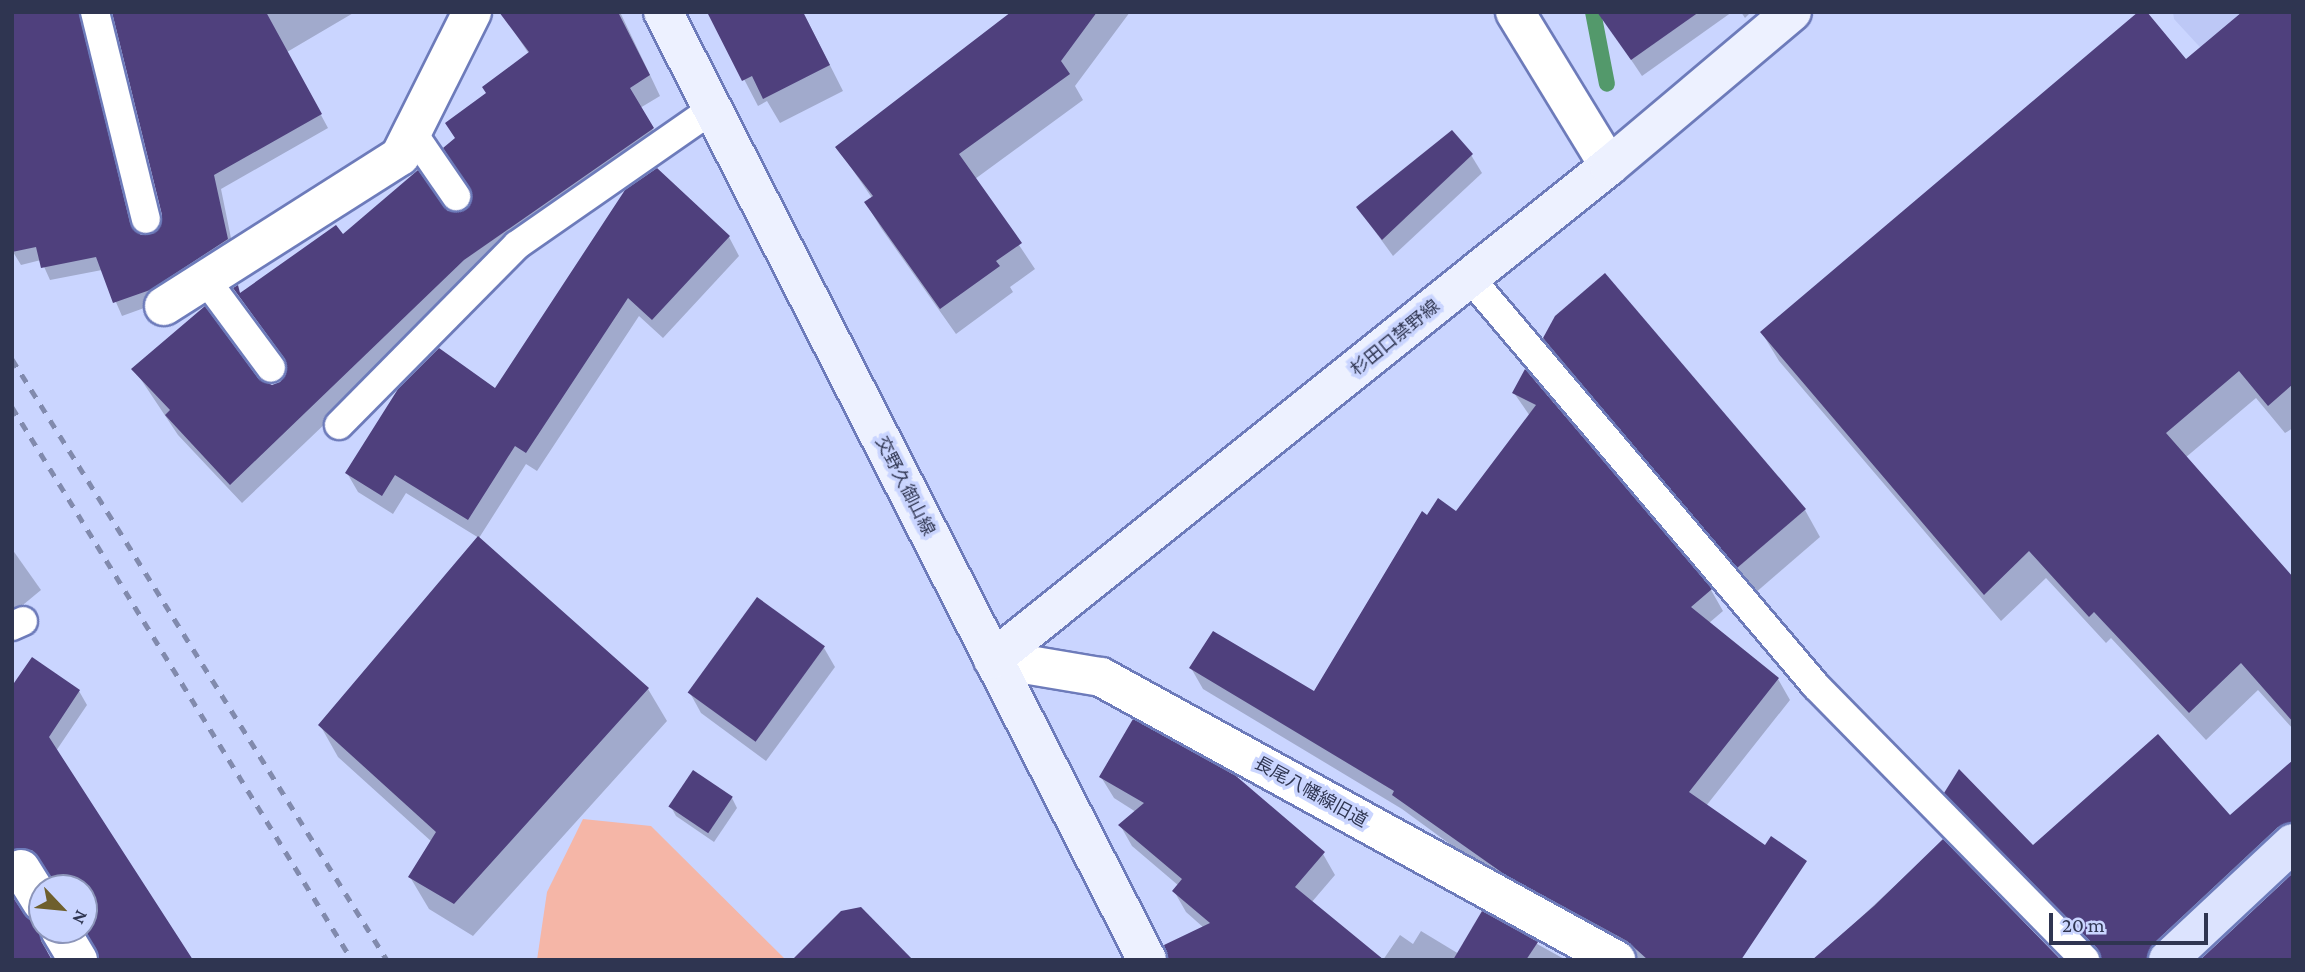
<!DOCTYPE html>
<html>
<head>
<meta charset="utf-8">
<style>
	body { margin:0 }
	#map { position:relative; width:2305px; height:972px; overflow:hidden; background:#cad5ff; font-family:"Crimson Pro","Noto Sans JP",serif }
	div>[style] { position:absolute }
	.built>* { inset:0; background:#bdc8f6 }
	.green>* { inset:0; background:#f5b6a7 }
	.shadow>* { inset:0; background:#0003 }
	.stream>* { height:16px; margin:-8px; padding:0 8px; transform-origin:8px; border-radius:8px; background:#53996b }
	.building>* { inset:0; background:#4f407d; transform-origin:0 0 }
	.roads { filter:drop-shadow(2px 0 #6d7bba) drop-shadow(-2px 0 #6d7bba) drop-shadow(0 2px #6d7bba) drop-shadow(0 -2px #6d7bba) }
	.lane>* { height:28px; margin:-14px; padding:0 14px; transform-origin:14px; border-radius:14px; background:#fff }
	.street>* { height:38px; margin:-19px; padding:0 19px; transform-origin:19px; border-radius:19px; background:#fff }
	.secondary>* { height:38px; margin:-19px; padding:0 19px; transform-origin:19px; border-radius:19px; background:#edf1ff }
	.primary>* { height:38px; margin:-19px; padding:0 19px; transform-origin:19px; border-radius:19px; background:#dce3fe }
	.rail>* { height:5px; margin-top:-2.5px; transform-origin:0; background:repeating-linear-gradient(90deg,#818aad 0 9px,transparent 0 18px) }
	span { translate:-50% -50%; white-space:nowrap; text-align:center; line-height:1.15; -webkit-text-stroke:7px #cad5ff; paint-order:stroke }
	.street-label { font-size:18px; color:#2f3551 }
	.frame { position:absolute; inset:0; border:14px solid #2f3551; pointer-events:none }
	.north { position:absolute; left:28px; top:874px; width:70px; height:70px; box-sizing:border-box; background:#cad5ff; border:2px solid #8c95b9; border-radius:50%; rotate:116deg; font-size:19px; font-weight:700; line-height:28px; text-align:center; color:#2f3551 }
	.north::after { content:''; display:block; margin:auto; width:24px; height:32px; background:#6e5f2d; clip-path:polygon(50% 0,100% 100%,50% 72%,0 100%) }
	.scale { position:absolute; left:2049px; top:913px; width:159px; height:32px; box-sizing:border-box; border:4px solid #2f3551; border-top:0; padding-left:9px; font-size:21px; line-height:24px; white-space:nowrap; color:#2f3551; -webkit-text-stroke:5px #cad5ff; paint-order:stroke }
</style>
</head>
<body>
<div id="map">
	<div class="built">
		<div style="clip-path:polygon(2173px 12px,2293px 12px,2293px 148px,2174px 19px)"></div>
	</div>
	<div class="green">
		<div style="clip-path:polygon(583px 819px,651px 826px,784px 958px,537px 960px,547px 892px)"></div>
	</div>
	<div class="shadow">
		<div style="clip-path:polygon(12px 12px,95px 12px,85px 31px,135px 231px,140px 237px,158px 233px,164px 215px,112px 12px,355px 12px,287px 52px,328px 128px,221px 189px,234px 253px,158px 303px,122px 316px,102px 270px,50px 280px,41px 260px,21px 265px,13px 252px)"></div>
		<div style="clip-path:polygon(501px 12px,620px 12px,660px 96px,640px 108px,664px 149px,481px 275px,242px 503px,178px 435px,134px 369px,257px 380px,272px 386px,281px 383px,288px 374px,287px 363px,235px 289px,242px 294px,343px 236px,467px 211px,474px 195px,456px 139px,488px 94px,529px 54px)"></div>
		<div style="clip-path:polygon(709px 12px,803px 12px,843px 91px,780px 123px,767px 101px,758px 106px)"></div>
		<div style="clip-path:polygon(1016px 12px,1130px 12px,1075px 86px,1083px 100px,975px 179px,1035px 269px,1010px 287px,1013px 292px,956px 334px,881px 228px,866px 203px,872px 198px,837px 147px)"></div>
		<div style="clip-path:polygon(1619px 12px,1732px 12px,1642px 76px,1605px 21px)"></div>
		<div style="clip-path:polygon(1741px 12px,1751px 12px,1745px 18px)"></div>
		<div style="clip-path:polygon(2293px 12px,2293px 428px,2285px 433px,2256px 398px,2185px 458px,2293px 580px,2293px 729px,2258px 690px,2206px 740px,2111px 638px,2106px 643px,2046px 578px,2001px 621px,1779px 361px,1762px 333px,2186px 62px)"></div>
		<div style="clip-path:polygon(1471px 155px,1482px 173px,1393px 256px,1358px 208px)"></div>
		<div style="clip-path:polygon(626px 192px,729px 237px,739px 256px,663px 338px,639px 316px,537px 471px,526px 464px,479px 538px,648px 689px,667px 721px,473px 936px,429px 909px,410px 877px,432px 842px,338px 757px,320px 725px,479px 538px,406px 493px,393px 514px,358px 492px,347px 473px,495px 391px)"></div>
		<div style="clip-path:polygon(1545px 338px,1805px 510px,1820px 537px,1754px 594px,1561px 366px)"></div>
		<div style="clip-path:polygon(1526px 372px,1711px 590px,1723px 611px,1709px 623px,1778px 679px,1790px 700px,1706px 806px,1694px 960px,1637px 960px,1518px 894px,1402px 809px,1203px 689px,1191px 668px,1314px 693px,1427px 517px,1457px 513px,1530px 416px,1514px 393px)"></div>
		<div style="clip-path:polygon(12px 549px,41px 590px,12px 614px)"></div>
		<div style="clip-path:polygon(824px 648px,835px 667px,766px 761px,701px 713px,690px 693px)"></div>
		<div style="clip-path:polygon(12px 689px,79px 691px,87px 705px,56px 751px,191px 960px,99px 960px,99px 949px,84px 930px,84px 888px,60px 888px,49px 871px,28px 860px,12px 870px)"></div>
		<div style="clip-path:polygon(1101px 777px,1323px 854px,1335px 875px,1311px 903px,1204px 928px,1186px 912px,1174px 891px,1179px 886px,1132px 846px,1120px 825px,1136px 812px,1114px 798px)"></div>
		<div style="clip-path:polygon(1946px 793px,2033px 848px,2230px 818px,2285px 824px,2293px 837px,2183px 960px,2099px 960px,1962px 821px)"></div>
		<div style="clip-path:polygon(732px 798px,737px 808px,714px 842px,676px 816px,671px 807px)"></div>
		<div style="clip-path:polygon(1943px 841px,2059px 960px,1815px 960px)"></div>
		<div style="clip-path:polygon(12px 894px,30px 923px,39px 925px,48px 954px,12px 960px)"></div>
		<div style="clip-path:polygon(1483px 914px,1566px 960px,1383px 960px,1400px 935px,1413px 944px,1421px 931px,1459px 954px)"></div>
	</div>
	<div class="stream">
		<div style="left:1593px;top:12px;width:73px;rotate:79deg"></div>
	</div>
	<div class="building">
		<div style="clip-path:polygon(12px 12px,79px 12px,130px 223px,141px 235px,157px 231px,162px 215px,112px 12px,266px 12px,322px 114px,214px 175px,228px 239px,150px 290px,113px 303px,96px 257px,41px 268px,36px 247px,12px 252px)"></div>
		<div style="clip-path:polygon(499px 12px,618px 12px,650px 75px,630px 88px,654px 128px,464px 260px,230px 485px,165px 415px,170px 410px,131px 369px,205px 306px,258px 378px,272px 385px,280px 382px,286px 374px,285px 359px,233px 288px,238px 285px,240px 293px,336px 225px,343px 234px,418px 170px,448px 211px,466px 209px,472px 194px,443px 148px,455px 138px,445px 123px,486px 93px,482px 87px,529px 52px)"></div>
		<div style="clip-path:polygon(707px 12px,803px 12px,830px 65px,763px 99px,752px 76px,742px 81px)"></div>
		<div style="clip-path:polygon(1011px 12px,1097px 12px,1061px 61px,1070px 74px,959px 154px,1022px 243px,996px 261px,1000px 266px,940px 309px,864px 202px,873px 196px,835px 147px)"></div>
		<div style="clip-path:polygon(1597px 12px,1699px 12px,1631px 60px)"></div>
		<div style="clip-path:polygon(2138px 12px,2147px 12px,2186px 59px,2242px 12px,2293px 12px,2293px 384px,2268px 406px,2239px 371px,2166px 433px,2293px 577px,2293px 722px,2241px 663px,2189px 713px,2094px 612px,2089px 617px,2029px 551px,1984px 595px,1760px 332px)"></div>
		<div style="clip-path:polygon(1452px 130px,1473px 154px,1382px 240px,1356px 207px)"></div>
		<div style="clip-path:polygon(657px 168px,730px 236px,652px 320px,628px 298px,526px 453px,515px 446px,468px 520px,395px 475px,382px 496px,345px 473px,398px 389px,439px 348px,495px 388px,625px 190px)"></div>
		<div style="clip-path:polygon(1605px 273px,1806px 509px,1737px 568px,1543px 338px,1555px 316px)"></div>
		<div style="clip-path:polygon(1525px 369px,1712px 589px,1691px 607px,1779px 678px,1689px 792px,1765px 845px,1771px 836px,1807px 861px,1741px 960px,1648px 960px,1627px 941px,1504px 874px,1392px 795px,1394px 791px,1189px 668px,1213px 631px,1314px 691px,1422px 511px,1427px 515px,1438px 498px,1456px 511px,1536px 405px,1512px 393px)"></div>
		<div style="clip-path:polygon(478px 536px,649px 688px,454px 904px,408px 877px,436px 832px,318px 725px)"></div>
		<div style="left:757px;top:597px;width:84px;height:118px;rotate:36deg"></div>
		<div style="clip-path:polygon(32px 657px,80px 690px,49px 737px,193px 960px,100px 960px,84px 927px,84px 888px,59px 888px,32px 850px,12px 850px,12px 680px,14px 683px)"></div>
		<div style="clip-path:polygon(1133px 719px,1236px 776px,1325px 852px,1295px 887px,1384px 960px,1169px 960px,1164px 945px,1210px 923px,1172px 891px,1182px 879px,1118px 825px,1144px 803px,1099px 777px)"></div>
		<div style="clip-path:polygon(2158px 734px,2230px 815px,2293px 760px,2293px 822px,2278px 827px,2153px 944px,2147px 960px,2101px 960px,2097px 948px,1944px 793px,1959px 769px,2033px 845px)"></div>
		<div style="left:693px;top:770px;width:48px;height:44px;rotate:34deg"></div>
		<div style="clip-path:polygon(1943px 839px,2061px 960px,1812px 960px,1874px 906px)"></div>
		<div style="clip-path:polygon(2293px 873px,2293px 960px,2200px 960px)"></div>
		<div style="clip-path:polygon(12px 896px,24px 914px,40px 923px,41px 941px,52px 960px,12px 960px)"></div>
		<div style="clip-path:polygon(861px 907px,913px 960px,792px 960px,841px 911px)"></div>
		<div style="clip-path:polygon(1482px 911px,1538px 942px,1526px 960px,1453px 960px)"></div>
	</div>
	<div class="roads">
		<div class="lane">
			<div style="left:95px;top:12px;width:213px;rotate:76.2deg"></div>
			<div style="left:412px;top:132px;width:78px;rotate:55.5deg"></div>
			<div style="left:1470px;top:278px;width:535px;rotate:49.7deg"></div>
			<div style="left:1816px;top:686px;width:384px;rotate:45.5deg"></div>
			<div style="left:206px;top:280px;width:109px;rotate:53.5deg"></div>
			<div style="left:339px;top:425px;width:253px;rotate:-45.3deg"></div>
			<div style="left:517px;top:245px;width:239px;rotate:-34.8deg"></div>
			<div style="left:12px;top:626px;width:12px;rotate:-24deg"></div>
		</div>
		<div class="street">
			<div style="left:1515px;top:12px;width:180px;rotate:58.6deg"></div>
			<div style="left:164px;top:306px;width:280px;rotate:-32.4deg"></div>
			<div style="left:400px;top:156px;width:161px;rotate:-63.4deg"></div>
			<div style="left:993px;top:659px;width:109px;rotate:9.5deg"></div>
			<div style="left:1101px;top:677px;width:588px;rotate:28.79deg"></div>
			<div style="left:21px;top:869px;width:39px;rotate:58deg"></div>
			<div style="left:60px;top:930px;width:35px;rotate:59deg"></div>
		</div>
		<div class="secondary">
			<div style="left:663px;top:12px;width:1064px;rotate:62.95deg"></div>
			<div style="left:993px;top:659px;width:789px;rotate:-38.67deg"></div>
			<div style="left:1609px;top:166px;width:239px;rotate:-40.1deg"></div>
		</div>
		<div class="primary">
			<div style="left:2168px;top:960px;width:171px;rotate:-43.1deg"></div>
		</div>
	</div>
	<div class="rail">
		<div style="left:12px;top:359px;width:708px;rotate:58.04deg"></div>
		<div style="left:12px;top:407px;width:649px;rotate:58.42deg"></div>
	</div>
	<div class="street-label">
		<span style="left:1395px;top:338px;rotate:-39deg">杉田口禁野線</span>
		<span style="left:905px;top:486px;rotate:63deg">交野久御山線</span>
		<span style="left:1311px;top:792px;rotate:29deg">長尾八幡線旧道</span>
	</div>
	<div class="frame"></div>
	<div class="north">N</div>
	<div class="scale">20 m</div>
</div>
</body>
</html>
